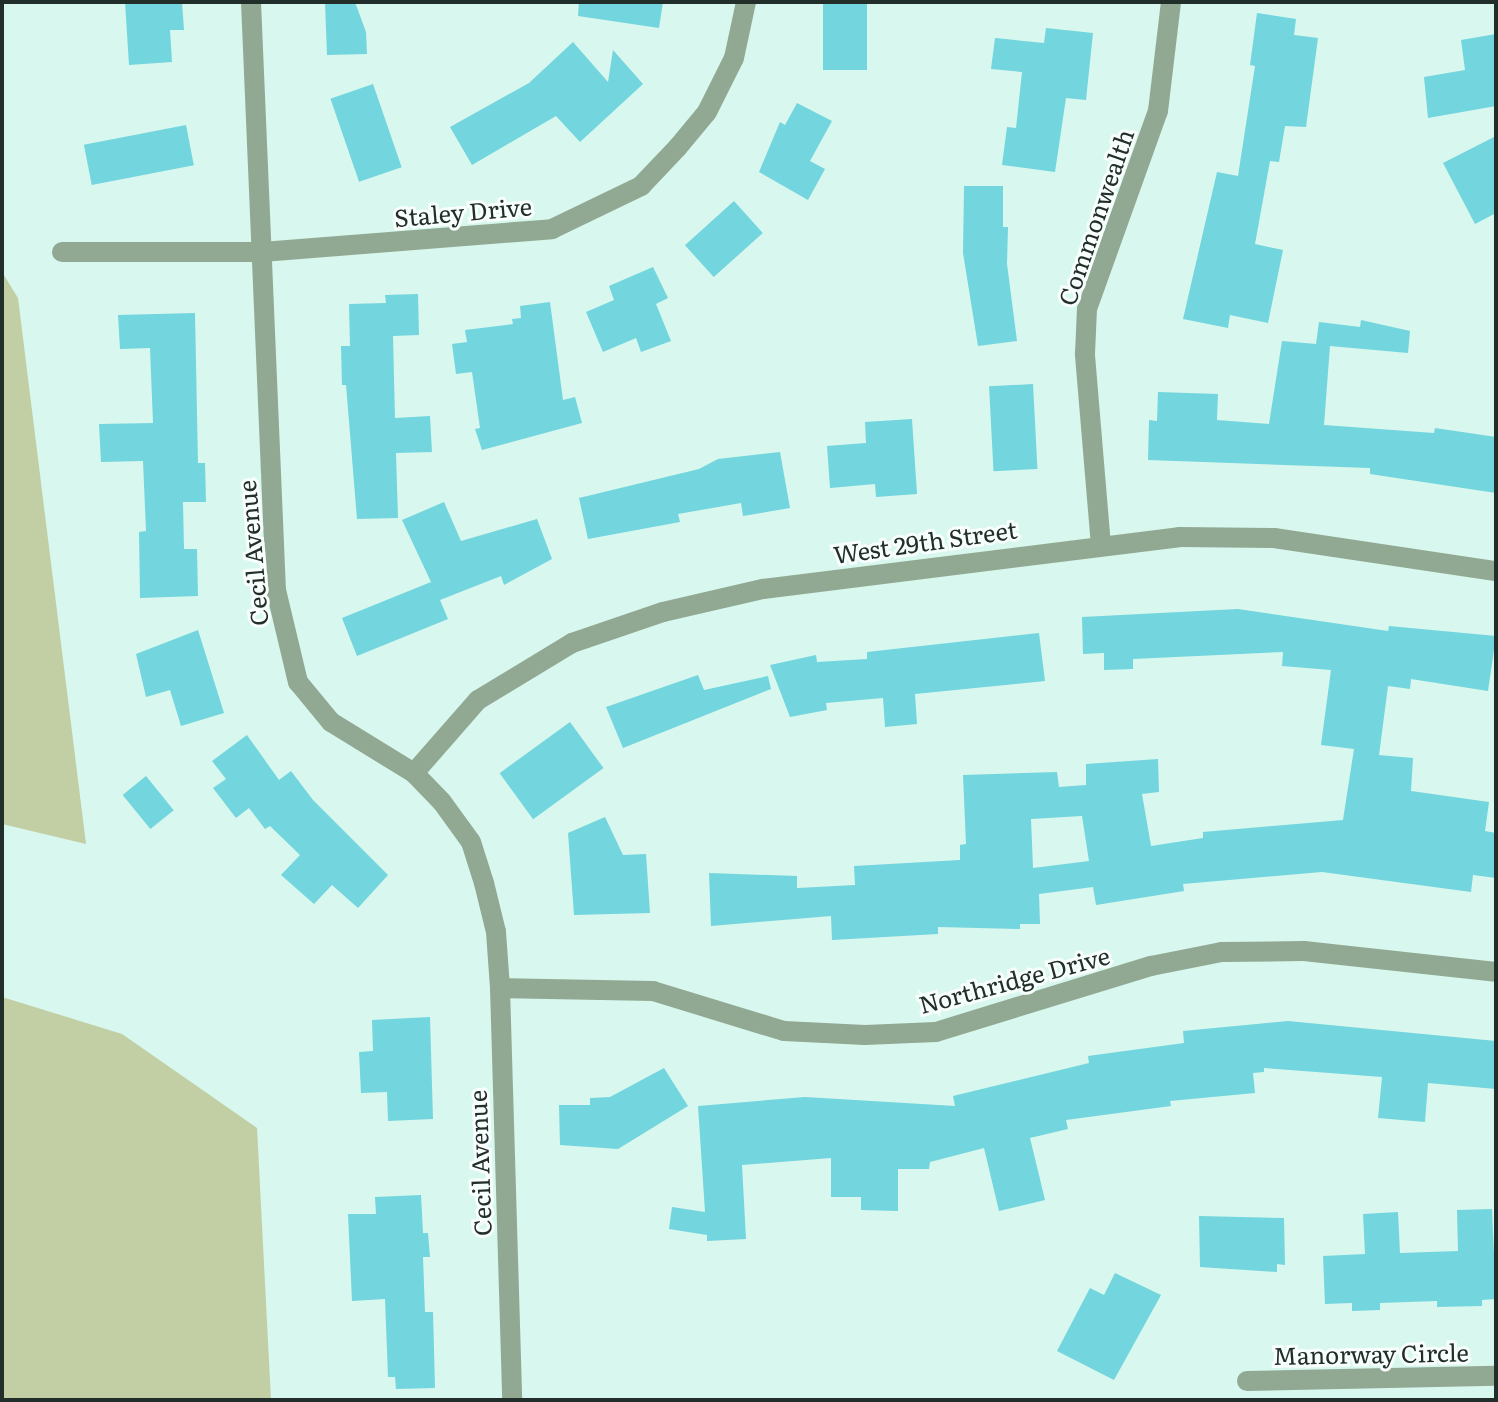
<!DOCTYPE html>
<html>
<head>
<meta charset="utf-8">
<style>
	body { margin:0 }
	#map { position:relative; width:1498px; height:1402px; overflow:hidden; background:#d8f7ee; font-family:Literata,serif }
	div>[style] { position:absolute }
	.green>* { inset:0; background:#c2cea4 }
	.building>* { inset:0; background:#73d5dd; transform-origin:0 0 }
	.minor>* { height:20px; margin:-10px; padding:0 10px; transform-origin:10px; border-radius:10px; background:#91a993 }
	span { translate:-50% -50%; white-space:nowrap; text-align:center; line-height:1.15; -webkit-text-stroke:6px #f8fefc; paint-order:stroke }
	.street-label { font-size:24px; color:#222e2a }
	.frame { position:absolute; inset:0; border:4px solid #222e2a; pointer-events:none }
</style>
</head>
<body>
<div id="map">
	<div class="green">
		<div style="clip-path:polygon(2px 272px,18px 298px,86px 844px,2px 824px)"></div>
		<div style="clip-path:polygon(2px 997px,122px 1034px,257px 1128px,271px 1400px,2px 1400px)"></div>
	</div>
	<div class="building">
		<div style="clip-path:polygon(125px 2px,182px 2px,184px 30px,170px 30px,172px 62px,129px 65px)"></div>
		<div style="clip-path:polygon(325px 2px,355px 2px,366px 32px,367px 54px,327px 55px)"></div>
		<div style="clip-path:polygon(579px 2px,663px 2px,659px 28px,578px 16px)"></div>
		<div style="left:823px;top:2px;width:44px;height:68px"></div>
		<div style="clip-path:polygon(1257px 13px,1296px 19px,1294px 35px,1318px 38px,1306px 127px,1285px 126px,1279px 162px,1270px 161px,1255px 244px,1283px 250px,1268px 323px,1230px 315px,1228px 328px,1183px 319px,1217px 172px,1238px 176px,1255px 66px,1250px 65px)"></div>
		<div style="clip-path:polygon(1046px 28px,1093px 33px,1086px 100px,1066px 98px,1055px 172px,1002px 165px,1007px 127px,1016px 128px,1022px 72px,991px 69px,995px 38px,1044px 43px)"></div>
		<div style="clip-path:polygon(1496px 34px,1496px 106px,1428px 118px,1424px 77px,1465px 70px,1461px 40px)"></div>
		<div style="clip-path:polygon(573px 42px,608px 82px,613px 50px,643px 84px,580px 142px,556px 116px,472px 165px,450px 127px,529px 83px)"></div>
		<div style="left:373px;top:84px;width:88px;height:45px;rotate:71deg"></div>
		<div style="clip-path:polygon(797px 103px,832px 121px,810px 161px,825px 169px,808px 200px,759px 172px,780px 122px,785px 125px)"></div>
		<div style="left:186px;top:125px;width:41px;height:104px;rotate:79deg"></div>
		<div style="clip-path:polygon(1496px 136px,1496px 213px,1475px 224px,1443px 163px)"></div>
		<div style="clip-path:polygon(964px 186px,1003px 186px,1003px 227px,1008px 227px,1007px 264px,1017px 341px,978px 346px,963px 253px)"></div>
		<div style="left:734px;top:201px;width:43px;height:66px;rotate:48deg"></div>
		<div style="clip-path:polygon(653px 267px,668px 298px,656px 304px,671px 341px,641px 352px,636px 338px,603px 352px,586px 312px,614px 300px,609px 286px)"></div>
		<div style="clip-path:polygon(418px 294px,419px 335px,393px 336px,395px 418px,430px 416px,432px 452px,396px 453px,398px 518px,357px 519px,346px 385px,342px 385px,341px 346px,350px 346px,349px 304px,386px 303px,385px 295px)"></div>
		<div style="clip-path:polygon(550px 302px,563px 400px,575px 397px,582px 423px,482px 450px,475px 429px,480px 428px,472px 372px,456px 374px,452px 344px,467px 342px,465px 330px,513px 324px,512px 319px,521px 318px,520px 306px)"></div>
		<div style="clip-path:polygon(195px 313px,198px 463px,205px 463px,206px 502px,183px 502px,184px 549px,197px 549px,198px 596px,140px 598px,139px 532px,146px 531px,143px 461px,101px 462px,99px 424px,153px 423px,150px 348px,120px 349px,118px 315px)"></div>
		<div style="clip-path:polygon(1361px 320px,1410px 331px,1408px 353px,1330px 346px,1324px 425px,1434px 433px,1435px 428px,1496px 437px,1496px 493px,1370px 474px,1370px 468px,1148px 460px,1149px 420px,1157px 421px,1158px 392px,1218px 394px,1217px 420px,1269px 424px,1282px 341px,1316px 344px,1319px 322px,1360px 327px)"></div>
		<div style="left:1033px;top:384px;width:85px;height:44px;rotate:87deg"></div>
		<div style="clip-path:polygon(912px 419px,917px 494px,876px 497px,875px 484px,830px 488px,827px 446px,866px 443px,865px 422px)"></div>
		<div style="clip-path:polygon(780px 452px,790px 508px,743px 516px,741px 503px,678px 514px,680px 522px,588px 539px,579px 498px,699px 469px,718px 459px)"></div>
		<div style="clip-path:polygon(444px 502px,461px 541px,537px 519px,552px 559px,504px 585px,501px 576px,440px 600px,448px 619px,357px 656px,342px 618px,431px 582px,402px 520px)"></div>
		<div style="clip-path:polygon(evenodd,1238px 609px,1388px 631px,1389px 626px,1496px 636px,1488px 691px,1411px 679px,1410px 689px,1388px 686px,1379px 755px,1413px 758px,1411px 791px,1489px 802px,1485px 831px,1496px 833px,1496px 878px,1473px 875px,1471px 892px,1322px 872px,1183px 884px,1184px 891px,1096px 905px,1093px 887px,1039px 894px,1040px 924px,1020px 924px,1020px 929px,938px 927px,938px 934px,832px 940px,831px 916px,711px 926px,709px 873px,797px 876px,797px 888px,855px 885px,854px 866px,960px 860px,960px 845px,966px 844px,963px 775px,1057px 772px,1059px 787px,1086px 785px,1086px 764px,1158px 759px,1159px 792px,1142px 794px,1151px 846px,1203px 838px,1203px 832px,1343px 820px,1354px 749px,1321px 745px,1331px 670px,1282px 666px,1283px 652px,1133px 659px,1133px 669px,1104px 670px,1104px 653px,1083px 654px,1082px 617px,1238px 609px,1082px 816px,1089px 861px,1033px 868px,1031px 819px,1082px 816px)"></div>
		<div style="clip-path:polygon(198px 630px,224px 713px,181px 726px,170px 690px,146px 697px,136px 654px)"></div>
		<div style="clip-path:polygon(1039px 633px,1045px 681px,915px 694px,917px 724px,885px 727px,883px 698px,826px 703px,827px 710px,790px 717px,770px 665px,816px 655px,817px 662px,867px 659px,867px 652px)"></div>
		<div style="clip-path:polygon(698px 675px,704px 690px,768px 676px,771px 689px,623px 748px,606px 707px)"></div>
		<div style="left:570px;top:722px;width:57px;height:87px;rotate:54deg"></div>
		<div style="clip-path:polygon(247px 735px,279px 780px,291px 771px,313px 800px,388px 875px,358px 908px,332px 885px,314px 904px,281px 875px,300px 855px,270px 826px,265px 829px,249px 808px,236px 818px,213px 788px,226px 779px,212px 761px)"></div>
		<div style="left:146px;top:776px;width:44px;height:30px;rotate:51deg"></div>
		<div style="clip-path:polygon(605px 817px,623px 855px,646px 854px,650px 913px,574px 915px,568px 833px)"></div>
		<div style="clip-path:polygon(430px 1017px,433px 1119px,388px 1121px,387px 1092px,361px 1093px,359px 1052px,373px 1051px,372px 1020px)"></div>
		<div style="clip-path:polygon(1288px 1021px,1496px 1041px,1496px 1089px,1428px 1083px,1425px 1122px,1378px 1118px,1382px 1077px,1264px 1068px,1264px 1072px,1253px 1073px,1255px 1093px,1170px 1101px,1171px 1106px,1066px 1120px,1068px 1129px,1030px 1138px,1045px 1200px,999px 1211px,984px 1148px,930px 1162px,929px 1169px,898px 1169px,898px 1211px,861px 1210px,861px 1197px,831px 1197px,831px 1158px,742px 1165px,746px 1239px,707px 1241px,707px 1235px,669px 1229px,672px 1207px,705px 1212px,698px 1106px,805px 1097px,955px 1106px,953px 1096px,1089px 1063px,1088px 1056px,1184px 1043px,1183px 1031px)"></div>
		<div style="clip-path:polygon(664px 1068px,688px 1106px,618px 1149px,560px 1145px,559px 1105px,590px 1105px,590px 1098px,610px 1097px)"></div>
		<div style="clip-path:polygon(421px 1195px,423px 1233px,428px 1233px,430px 1257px,423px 1257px,425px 1312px,433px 1312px,435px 1388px,396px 1389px,395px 1377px,388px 1377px,385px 1299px,352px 1301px,348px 1214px,376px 1214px,375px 1197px)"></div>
		<div style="clip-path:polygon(1492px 1209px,1496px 1299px,1482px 1300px,1482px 1306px,1437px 1307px,1437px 1301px,1380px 1303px,1380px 1310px,1352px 1311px,1352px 1303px,1325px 1304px,1323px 1256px,1365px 1254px,1363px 1214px,1398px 1212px,1400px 1253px,1458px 1251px,1457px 1210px)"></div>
		<div style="clip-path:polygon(1199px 1216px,1284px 1218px,1285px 1265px,1277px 1264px,1277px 1272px,1200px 1267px)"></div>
		<div style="clip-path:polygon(1115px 1273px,1161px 1295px,1114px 1380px,1057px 1351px,1090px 1288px,1104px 1295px)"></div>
	</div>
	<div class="minor">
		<div style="left:251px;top:2px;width:589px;rotate:87.57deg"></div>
		<div style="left:276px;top:590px;width:95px;rotate:76.6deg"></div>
		<div style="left:298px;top:682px;width:52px;rotate:50.5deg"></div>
		<div style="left:331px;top:722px;width:97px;rotate:31.6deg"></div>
		<div style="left:414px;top:773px;width:40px;rotate:46deg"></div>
		<div style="left:442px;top:802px;width:49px;rotate:54.1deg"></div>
		<div style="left:471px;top:842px;width:43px;rotate:72.4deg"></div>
		<div style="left:484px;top:883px;width:50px;rotate:76.2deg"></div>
		<div style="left:496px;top:932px;width:56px;rotate:85.9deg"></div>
		<div style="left:500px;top:988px;width:412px;rotate:88.3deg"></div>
		<div style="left:62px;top:252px;width:200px"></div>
		<div style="left:262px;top:252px;width:291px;rotate:-4.5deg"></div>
		<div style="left:552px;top:229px;width:99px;rotate:-25.8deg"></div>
		<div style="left:641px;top:186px;width:54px;rotate:-46.5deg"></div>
		<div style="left:678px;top:147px;width:45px;rotate:-50.4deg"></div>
		<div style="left:707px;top:112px;width:60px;rotate:-63.4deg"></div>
		<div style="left:734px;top:58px;width:57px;rotate:-77.9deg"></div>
		<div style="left:1101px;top:546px;width:193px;rotate:-94.8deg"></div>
		<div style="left:1085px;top:354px;width:45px;rotate:-87.5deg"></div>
		<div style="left:1087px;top:309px;width:210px;rotate:-70.3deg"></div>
		<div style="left:1158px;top:111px;width:110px;rotate:-83.2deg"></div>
		<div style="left:414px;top:773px;width:97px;rotate:-48.8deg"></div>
		<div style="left:478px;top:700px;width:110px;rotate:-31.2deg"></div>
		<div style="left:572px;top:643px;width:96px;rotate:-18.8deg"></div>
		<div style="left:663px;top:612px;width:103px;rotate:-13deg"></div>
		<div style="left:763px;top:589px;width:419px;rotate:-7.1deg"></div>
		<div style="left:1179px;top:537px;width:95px;rotate:0.6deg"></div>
		<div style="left:1274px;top:538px;width:224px;rotate:8.5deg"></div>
		<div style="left:500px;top:988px;width:153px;rotate:1.1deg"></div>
		<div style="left:653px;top:991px;width:137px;rotate:17deg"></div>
		<div style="left:784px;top:1031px;width:81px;rotate:2.8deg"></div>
		<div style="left:865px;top:1035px;width:71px;rotate:-2.4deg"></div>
		<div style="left:936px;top:1032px;width:225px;rotate:-17.1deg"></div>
		<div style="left:1151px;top:966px;width:72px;rotate:-11.2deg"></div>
		<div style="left:1222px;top:952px;width:82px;rotate:-0.7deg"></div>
		<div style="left:1304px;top:951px;width:193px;rotate:6.2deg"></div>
		<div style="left:1247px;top:1381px;width:249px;rotate:-1.2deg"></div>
	</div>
	<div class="street-label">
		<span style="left:463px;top:211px;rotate:-5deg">Staley Drive</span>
		<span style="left:1095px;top:217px;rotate:-71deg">Commonwealth</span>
		<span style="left:925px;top:541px;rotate:-8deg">West 29th Street</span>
		<span style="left:252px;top:553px;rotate:-95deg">Cecil Avenue</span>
		<span style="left:1014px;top:979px;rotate:-15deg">Northridge Drive</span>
		<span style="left:479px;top:1163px;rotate:-92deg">Cecil Avenue</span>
		<span style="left:1371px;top:1353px;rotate:-1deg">Manorway Circle</span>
	</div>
	<div class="frame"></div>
</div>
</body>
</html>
